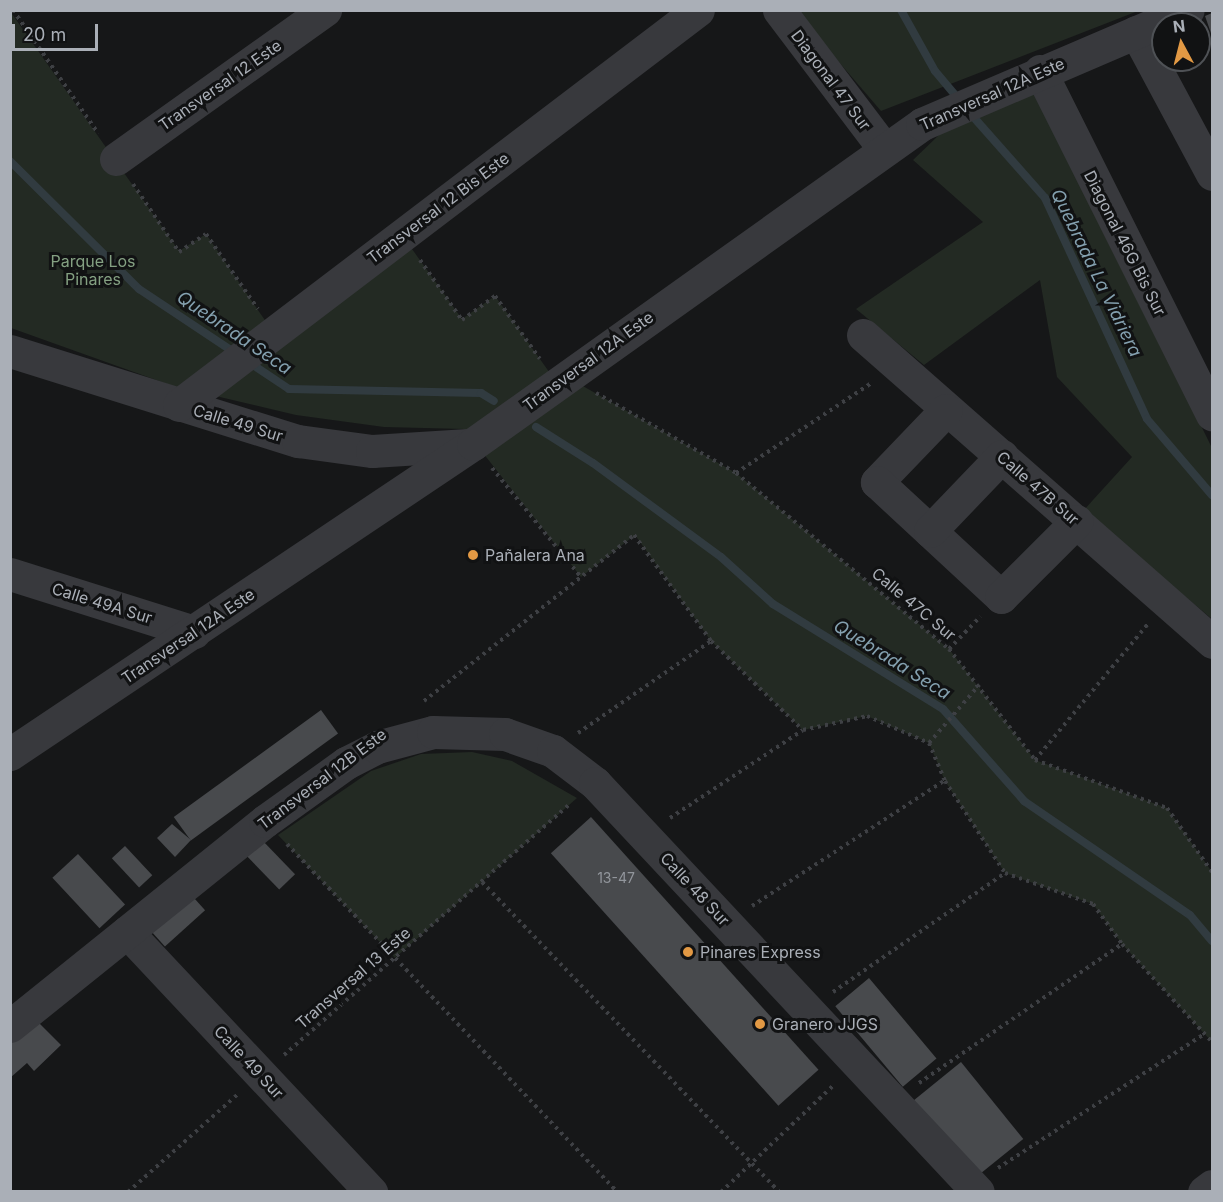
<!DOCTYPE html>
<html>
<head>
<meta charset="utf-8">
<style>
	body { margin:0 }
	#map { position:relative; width:1223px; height:1202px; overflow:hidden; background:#161718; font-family:Inter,sans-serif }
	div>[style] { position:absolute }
	.green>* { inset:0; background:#232a23 }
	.stream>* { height:8px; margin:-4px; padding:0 4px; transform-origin:4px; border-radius:4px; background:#313b40 }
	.building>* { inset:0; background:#484a4d; transform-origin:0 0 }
	.path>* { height:4px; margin-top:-2px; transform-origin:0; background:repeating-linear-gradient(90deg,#3e4044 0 3px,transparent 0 7.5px) }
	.minor>* { height:33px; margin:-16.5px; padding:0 16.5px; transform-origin:16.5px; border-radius:16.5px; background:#38393d }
	.dots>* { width:16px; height:16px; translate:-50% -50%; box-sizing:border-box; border:3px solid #111213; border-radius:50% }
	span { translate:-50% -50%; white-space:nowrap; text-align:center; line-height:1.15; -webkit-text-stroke:6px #111213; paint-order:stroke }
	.number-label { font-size:14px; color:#92969c }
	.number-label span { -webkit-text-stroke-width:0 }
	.street-label { font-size:16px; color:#aaafb7 }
	.park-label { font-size:16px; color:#84a082 }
	.poi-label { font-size:16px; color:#aaafb7 }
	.left { translate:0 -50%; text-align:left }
	.water-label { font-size:18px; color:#84a0af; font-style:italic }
	.frame { position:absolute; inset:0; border:12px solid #aaafb7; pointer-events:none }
	.north { position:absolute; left:1151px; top:12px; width:60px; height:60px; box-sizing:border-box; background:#111213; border:2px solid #4e5155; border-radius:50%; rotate:353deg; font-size:16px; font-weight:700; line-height:24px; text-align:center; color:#aaafb7 }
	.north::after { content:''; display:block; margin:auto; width:21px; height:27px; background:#e29944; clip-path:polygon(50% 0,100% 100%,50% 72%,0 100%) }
	.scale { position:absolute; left:12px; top:24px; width:86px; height:27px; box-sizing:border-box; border:3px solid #aaafb7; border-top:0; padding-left:8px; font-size:18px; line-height:21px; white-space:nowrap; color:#aaafb7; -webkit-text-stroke:4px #111213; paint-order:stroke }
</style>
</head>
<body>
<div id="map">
	<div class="green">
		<div style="clip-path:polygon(10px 11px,179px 251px,206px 234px,273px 332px,402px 235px,462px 319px,495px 296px,557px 383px,567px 377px,736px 473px,949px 649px,1035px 760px,1167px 808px,1212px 872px,1212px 1042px,1122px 944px,1093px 904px,1005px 873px,945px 781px,929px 743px,867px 716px,803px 730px,711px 641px,635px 535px,581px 577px,464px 429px,384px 427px,296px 415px,173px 386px,11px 328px)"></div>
		<div style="clip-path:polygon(795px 11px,1138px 11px,881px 111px)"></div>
		<div style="clip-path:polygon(1036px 89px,1212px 448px,1212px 619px,1083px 511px,1132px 457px,1057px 377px,1040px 280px,924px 365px,856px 309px,983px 222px,913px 160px,941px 133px)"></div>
		<div style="clip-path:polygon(472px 752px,512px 761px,577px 798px,395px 958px,278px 835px,371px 771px,421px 754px)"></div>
	</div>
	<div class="stream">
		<div style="left:901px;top:10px;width:70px;rotate:60.9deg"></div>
		<div style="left:935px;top:71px;width:38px;rotate:50deg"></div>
		<div style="left:969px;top:112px;width:115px;rotate:48.5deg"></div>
		<div style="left:1045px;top:198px;width:243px;rotate:65.2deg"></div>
		<div style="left:1147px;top:419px;width:100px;rotate:49.5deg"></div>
		<div style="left:10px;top:161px;width:182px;rotate:44.8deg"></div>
		<div style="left:139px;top:289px;width:118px;rotate:33.6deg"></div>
		<div style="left:247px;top:361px;width:50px;rotate:33.7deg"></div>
		<div style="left:289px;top:389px;width:192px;rotate:1.2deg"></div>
		<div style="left:481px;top:393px;width:15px;rotate:32deg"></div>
		<div style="left:536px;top:427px;width:67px;rotate:32.3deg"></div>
		<div style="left:593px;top:463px;width:159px;rotate:36.3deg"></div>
		<div style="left:721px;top:557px;width:70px;rotate:42.1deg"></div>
		<div style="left:773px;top:604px;width:200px;rotate:31.7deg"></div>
		<div style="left:943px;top:709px;width:123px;rotate:48.6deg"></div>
		<div style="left:1024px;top:801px;width:201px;rotate:34.5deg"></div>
		<div style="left:1190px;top:915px;width:34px;rotate:50deg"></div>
	</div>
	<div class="building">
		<div style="clip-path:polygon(1212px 13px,1212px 36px,1205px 16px)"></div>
		<div style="left:321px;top:710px;width:29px;height:182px;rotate:54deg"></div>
		<div style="left:591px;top:817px;width:340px;height:54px;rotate:48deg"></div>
		<div style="clip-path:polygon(172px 824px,191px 840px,175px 857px,157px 838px)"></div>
		<div style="left:261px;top:839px;width:49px;height:22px;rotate:46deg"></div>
		<div style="left:125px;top:846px;width:40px;height:18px;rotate:47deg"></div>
		<div style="left:78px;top:854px;width:69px;height:35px;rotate:47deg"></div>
		<div style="left:185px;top:888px;width:30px;height:54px;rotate:48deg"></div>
		<div style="left:869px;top:978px;width:105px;height:44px;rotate:50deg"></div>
		<div style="clip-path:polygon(29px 1013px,61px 1045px,34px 1071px,27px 1063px,10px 1078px,10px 1031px)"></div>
		<div style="left:961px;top:1062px;width:99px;height:63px;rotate:51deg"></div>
	</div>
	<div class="path">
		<div style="left:13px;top:10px;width:150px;rotate:55.4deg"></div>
		<div style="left:133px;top:184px;width:82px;rotate:55.9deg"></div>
		<div style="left:179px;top:252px;width:32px;rotate:-34deg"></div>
		<div style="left:206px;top:234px;width:91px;rotate:55.3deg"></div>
		<div style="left:420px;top:260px;width:73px;rotate:55deg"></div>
		<div style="left:462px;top:320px;width:41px;rotate:-36deg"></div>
		<div style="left:495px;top:296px;width:77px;rotate:54.5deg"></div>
		<div style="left:596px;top:393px;width:161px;rotate:29.7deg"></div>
		<div style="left:736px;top:473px;width:276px;rotate:39.6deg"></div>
		<div style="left:949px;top:649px;width:140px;rotate:52.2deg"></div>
		<div style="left:1035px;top:760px;width:140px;rotate:20deg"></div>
		<div style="left:1167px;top:808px;width:78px;rotate:54.9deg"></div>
		<div style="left:492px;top:468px;width:141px;rotate:50.8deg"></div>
		<div style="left:736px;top:473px;width:164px;rotate:-33.6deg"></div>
		<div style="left:949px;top:649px;width:45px;rotate:-45.9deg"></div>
		<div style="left:424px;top:701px;width:268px;rotate:-38.3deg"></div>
		<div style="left:634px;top:535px;width:131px;rotate:54deg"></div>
		<div style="left:711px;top:641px;width:128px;rotate:44.1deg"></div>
		<div style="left:803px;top:730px;width:66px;rotate:-12.3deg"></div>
		<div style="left:867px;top:716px;width:68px;rotate:23.5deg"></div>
		<div style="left:929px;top:743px;width:41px;rotate:67.2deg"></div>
		<div style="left:945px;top:781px;width:110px;rotate:56.9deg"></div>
		<div style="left:1005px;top:873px;width:93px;rotate:19.4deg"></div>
		<div style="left:1093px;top:904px;width:49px;rotate:54.1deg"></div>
		<div style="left:1122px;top:944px;width:133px;rotate:47.4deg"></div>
		<div style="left:578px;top:733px;width:162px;rotate:-34.7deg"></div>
		<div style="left:929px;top:743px;width:77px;rotate:-49.2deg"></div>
		<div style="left:1035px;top:760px;width:177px;rotate:-50.3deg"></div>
		<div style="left:670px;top:818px;width:159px;rotate:-33.5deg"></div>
		<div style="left:287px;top:844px;width:480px;rotate:46.5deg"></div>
		<div style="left:482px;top:882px;width:429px;rotate:46.2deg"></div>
		<div style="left:752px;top:906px;width:229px;rotate:-33.1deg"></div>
		<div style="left:833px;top:992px;width:209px;rotate:-34.7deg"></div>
		<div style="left:284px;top:1055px;width:382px;rotate:-41.3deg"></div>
		<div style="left:919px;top:1083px;width:246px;rotate:-34.4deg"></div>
		<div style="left:998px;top:1168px;width:246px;rotate:-33deg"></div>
		<div style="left:128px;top:1192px;width:146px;rotate:-41.7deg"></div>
		<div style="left:721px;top:1192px;width:157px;rotate:-43.5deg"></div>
	</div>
	<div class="minor">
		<div style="left:779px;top:10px;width:174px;rotate:52.9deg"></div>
		<div style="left:1136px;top:32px;width:161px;rotate:61.8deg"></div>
		<div style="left:1040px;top:71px;width:384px;rotate:63.4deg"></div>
		<div style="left:116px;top:159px;width:257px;rotate:-35.5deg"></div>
		<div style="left:863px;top:335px;width:465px;rotate:41.3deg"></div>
		<div style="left:10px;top:351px;width:302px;rotate:17.4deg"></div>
		<div style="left:298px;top:441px;width:75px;rotate:7.7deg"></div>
		<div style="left:372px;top:451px;width:96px;rotate:-3.6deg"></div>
		<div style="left:179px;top:405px;width:652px;rotate:-37.27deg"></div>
		<div style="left:946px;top:410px;width:100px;rotate:133.8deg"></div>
		<div style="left:877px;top:482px;width:169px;rotate:42.8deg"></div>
		<div style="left:1001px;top:597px;width:107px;rotate:-45deg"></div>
		<div style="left:930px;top:531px;width:104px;rotate:-46.2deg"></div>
		<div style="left:10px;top:574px;width:193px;rotate:17.5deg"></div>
		<div style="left:10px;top:754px;width:557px;rotate:-33.8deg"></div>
		<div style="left:473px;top:444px;width:551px;rotate:-35.48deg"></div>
		<div style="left:922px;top:124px;width:289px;rotate:-23.2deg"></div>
		<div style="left:127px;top:932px;width:357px;rotate:46.8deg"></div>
		<div style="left:10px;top:1026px;width:327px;rotate:-38.8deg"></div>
		<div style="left:265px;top:821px;width:100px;rotate:-35.6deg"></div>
		<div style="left:346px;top:763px;width:35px;rotate:-27deg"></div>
		<div style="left:377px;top:747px;width:58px;rotate:-15deg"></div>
		<div style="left:433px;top:732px;width:72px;rotate:1.6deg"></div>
		<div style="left:505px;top:734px;width:51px;rotate:19.5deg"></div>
		<div style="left:553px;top:751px;width:53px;rotate:37.3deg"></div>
		<div style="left:595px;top:783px;width:560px;rotate:46.88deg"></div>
		<div style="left:1204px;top:1192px;width:10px;rotate:-37deg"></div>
	</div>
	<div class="dots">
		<div style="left:473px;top:555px;background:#e29944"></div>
		<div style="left:688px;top:952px;background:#e29944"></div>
		<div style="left:760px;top:1024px;background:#e29944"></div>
	</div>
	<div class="number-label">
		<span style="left:616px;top:878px">13-47</span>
	</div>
	<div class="street-label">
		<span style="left:831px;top:80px;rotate:53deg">Diagonal 47 Sur</span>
		<span style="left:220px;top:85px;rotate:-35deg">Transversal 12 Este</span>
		<span style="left:992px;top:94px;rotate:-24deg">Transversal 12A Este</span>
		<span style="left:438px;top:208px;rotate:-37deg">Transversal 12 Bis Este</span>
		<span style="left:1125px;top:243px;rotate:63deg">Diagonal 46G Bis Sur</span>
		<span style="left:588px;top:361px;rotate:-36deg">Transversal 12A Este</span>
		<span style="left:238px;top:423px;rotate:17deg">Calle 49 Sur</span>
		<span style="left:1038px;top:488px;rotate:41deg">Calle 47B Sur</span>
		<span style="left:102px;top:603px;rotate:17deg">Calle 49A Sur</span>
		<span style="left:914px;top:604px;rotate:40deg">Calle 47C Sur</span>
		<span style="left:188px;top:636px;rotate:-34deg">Transversal 12A Este</span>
		<span style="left:322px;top:779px;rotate:-37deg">Transversal 12B Este</span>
		<span style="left:695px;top:889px;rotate:47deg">Calle 48 Sur</span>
		<span style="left:353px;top:978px;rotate:-41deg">Transversal 13 Este</span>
		<span style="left:249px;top:1062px;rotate:47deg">Calle 49 Sur</span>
	</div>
	<div class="park-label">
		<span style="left:93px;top:270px">Parque Los<br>Pinares</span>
	</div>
	<div class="poi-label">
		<span class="left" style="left:485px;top:555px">Pañalera Ana</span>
		<span class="left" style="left:700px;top:952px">Pinares Express</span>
		<span class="left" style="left:772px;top:1024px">Granero JJGS</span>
	</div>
	<div class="water-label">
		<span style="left:1096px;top:273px;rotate:64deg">Quebrada La Vidriera</span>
		<span style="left:234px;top:333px;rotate:34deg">Quebrada Seca</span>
		<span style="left:892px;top:660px;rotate:32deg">Quebrada Seca</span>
	</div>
	<div class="frame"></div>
	<div class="north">N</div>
	<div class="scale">20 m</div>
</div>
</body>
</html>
